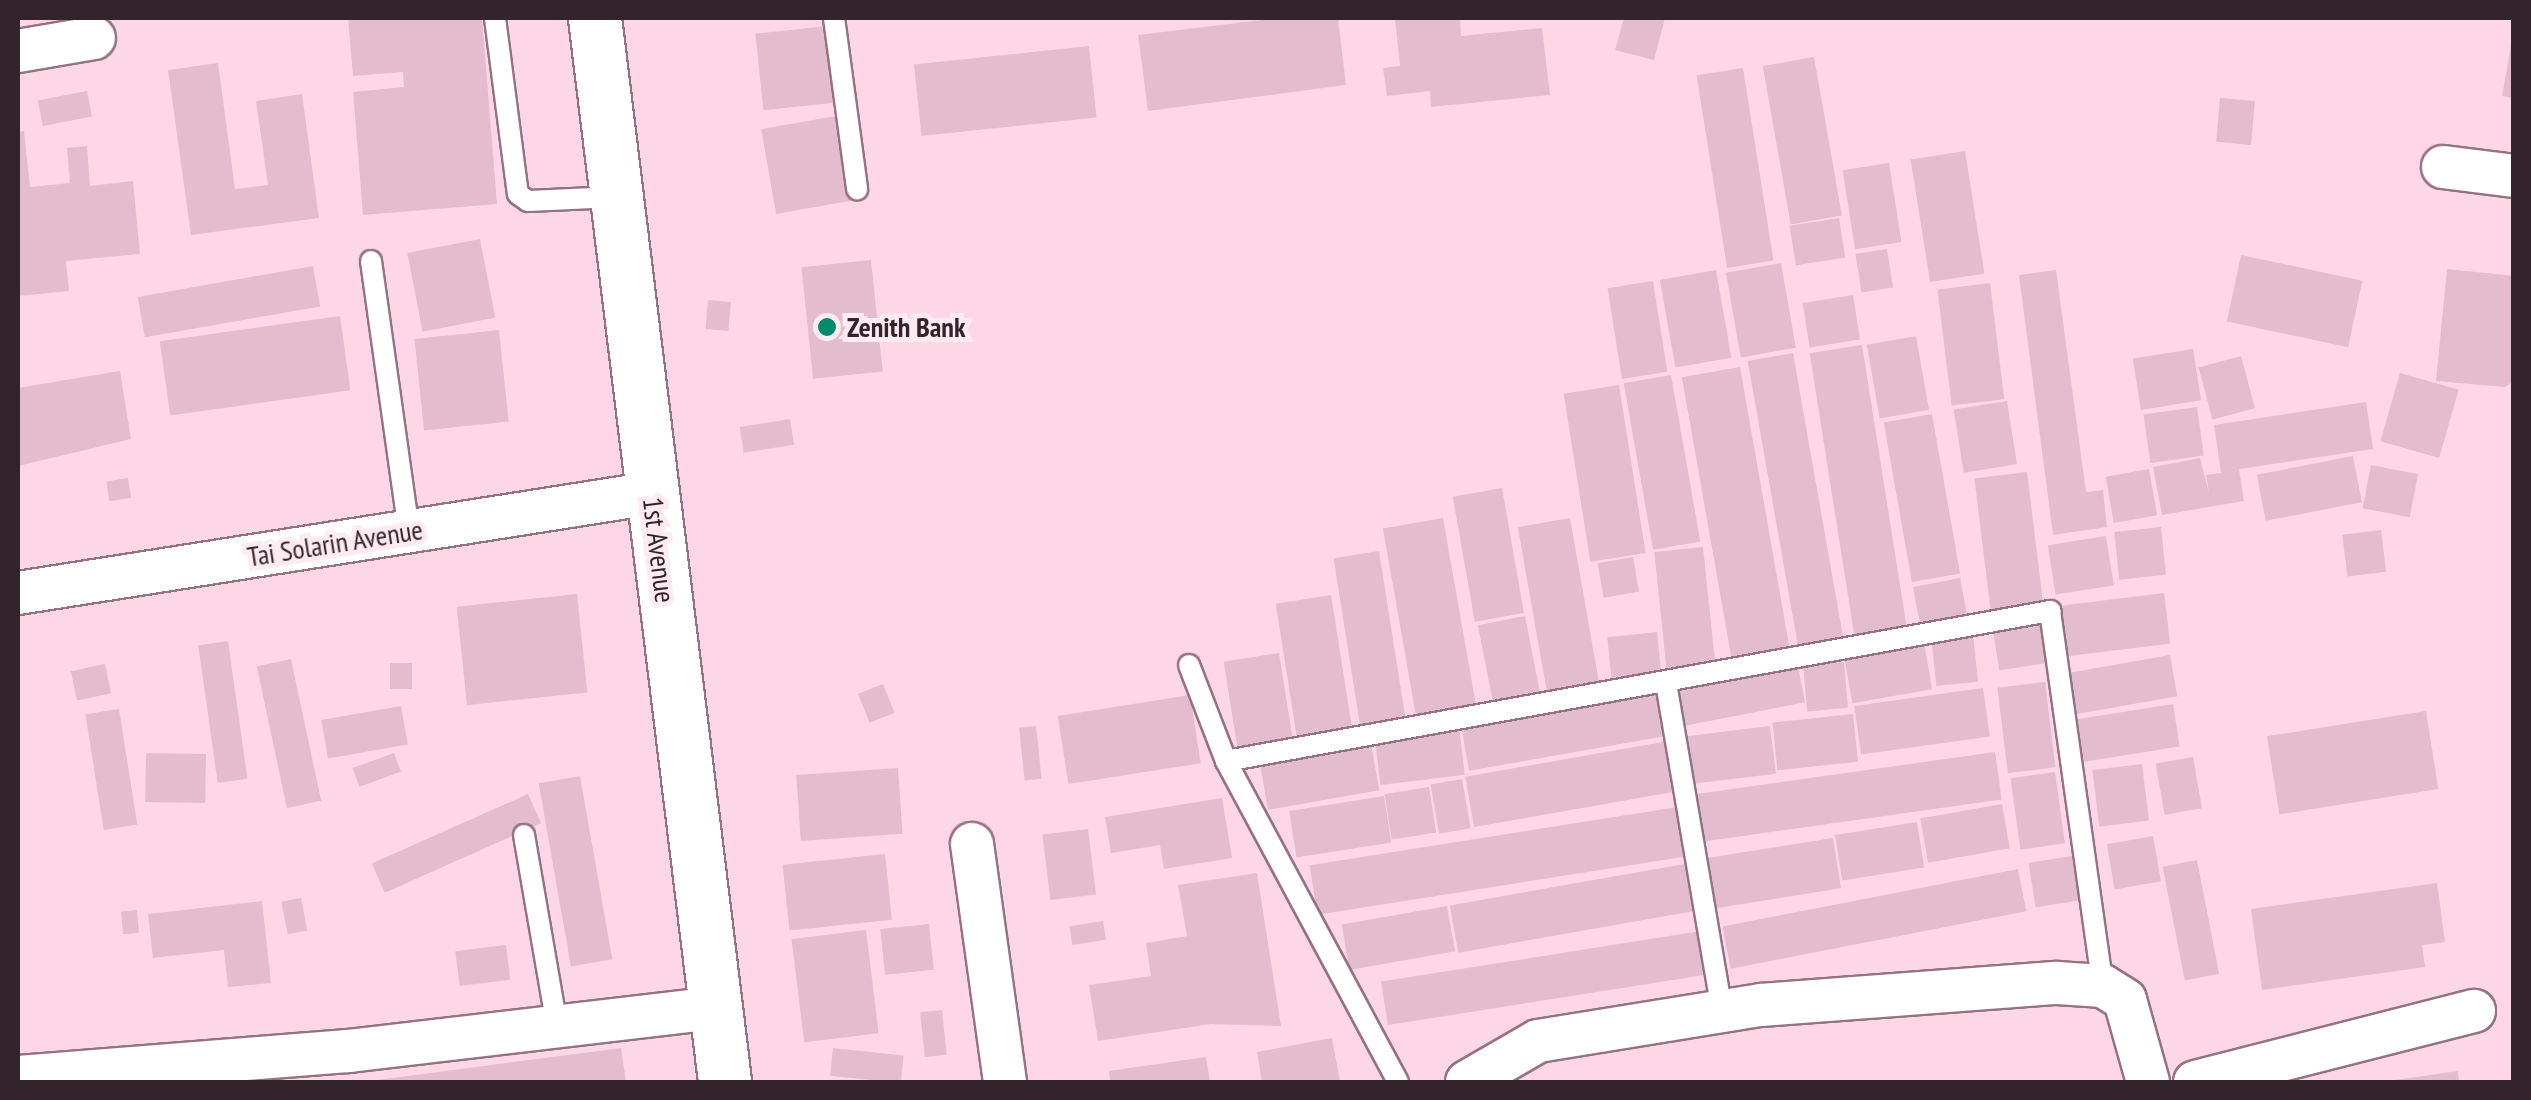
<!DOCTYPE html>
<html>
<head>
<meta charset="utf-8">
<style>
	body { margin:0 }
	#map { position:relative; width:2531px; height:1100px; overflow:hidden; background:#fed7e7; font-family:"PT Sans Narrow",sans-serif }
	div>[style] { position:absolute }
	.building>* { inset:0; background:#e3bdcd; transform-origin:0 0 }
	.roads { filter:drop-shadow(2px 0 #957281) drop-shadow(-2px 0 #957281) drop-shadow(0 2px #957281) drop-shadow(0 -2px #957281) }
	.service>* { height:20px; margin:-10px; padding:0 10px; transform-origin:10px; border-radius:10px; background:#fff }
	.minor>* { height:42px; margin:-21px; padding:0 21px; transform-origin:21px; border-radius:21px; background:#fff }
	.tertiary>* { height:52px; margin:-26px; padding:0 26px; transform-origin:26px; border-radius:26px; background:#fff }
	.dots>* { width:28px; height:28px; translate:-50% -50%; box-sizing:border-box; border:5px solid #fcecf2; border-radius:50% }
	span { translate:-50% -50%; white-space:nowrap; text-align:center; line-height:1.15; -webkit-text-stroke:10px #fcecf2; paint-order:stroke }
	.poi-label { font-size:28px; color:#32242a; font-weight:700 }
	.left { translate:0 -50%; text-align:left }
	.street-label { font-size:28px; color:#32242a }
	.frame { position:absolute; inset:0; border:20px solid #32242a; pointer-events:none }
</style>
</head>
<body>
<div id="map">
	<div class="building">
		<div style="clip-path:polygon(348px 18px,482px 18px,497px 204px,363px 215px,353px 92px,404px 87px,403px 72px,353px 76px)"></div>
		<div style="clip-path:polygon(1278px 18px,1338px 18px,1346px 85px,1148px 111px,1138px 35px)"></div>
		<div style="clip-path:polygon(1395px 18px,1460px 18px,1461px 36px,1542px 28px,1550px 95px,1431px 107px,1430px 91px,1387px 96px,1383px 68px,1400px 66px)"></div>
		<div style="clip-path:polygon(1624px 18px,1665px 18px,1654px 60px,1615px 50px)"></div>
		<div style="left:828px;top:26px;width:77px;height:73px;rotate:84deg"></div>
		<div style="clip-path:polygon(2514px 28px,2514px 98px,2502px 96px)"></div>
		<div style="left:1089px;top:46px;width:72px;height:176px;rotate:84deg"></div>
		<div style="left:1814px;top:57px;width:161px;height:52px;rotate:80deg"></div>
		<div style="clip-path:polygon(218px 63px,235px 189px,268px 185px,256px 101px,302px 94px,319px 218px,191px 235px,168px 70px)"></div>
		<div style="left:1743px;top:68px;width:195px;height:47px;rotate:81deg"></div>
		<div style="left:87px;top:91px;width:26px;height:50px;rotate:79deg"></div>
		<div style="left:2220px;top:98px;width:35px;height:44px;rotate:5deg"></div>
		<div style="left:836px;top:116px;width:86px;height:76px;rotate:80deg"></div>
		<div style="clip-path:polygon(24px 131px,30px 187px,70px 183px,67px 148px,87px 146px,90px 186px,133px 181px,140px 254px,66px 261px,69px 291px,18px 296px,18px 132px)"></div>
		<div style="left:1965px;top:151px;width:124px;height:55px;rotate:81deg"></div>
		<div style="left:1889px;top:163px;width:80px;height:47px;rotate:81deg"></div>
		<div style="left:1839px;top:218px;width:40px;height:50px;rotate:81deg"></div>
		<div style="left:480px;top:239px;width:80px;height:74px;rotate:79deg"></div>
		<div style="left:1887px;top:249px;width:39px;height:32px;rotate:81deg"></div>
		<div style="left:2241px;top:255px;width:124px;height:68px;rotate:12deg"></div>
		<div style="left:871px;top:260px;width:112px;height:70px;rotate:84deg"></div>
		<div style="left:1781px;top:263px;width:86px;height:56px;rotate:80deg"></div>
		<div style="left:313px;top:266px;width:41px;height:178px;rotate:80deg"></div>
		<div style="clip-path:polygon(2447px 269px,2514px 276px,2514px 381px,2505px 387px,2436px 381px)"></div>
		<div style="left:1716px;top:270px;width:89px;height:57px;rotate:80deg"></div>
		<div style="clip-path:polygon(2056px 270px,2086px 492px,2103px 490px,2107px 527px,2053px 535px,2019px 275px)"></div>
		<div style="left:1653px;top:281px;width:92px;height:46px;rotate:81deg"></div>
		<div style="left:1990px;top:283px;width:117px;height:53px;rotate:83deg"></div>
		<div style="left:1853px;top:295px;width:45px;height:51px;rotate:81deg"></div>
		<div style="left:708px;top:300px;width:23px;height:29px;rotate:5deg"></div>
		<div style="left:340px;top:316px;width:75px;height:182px;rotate:82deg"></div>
		<div style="left:499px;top:330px;width:92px;height:85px;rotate:84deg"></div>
		<div style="left:1916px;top:336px;width:75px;height:50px;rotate:80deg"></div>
		<div style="left:1862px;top:345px;width:297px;height:53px;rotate:81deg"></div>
		<div style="left:2193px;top:349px;width:52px;height:61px;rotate:81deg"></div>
		<div style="left:1793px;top:353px;width:296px;height:46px;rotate:80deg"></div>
		<div style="left:2241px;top:356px;width:54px;height:44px;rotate:75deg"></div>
		<div style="left:1740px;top:367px;width:289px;height:59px;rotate:80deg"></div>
		<div style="clip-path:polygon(120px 371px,131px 439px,18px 466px,18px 388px)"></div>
		<div style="left:2400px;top:373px;width:61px;height:71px;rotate:16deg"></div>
		<div style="left:1671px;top:375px;width:169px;height:48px;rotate:80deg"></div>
		<div style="left:1619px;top:385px;width:170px;height:56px;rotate:81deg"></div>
		<div style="left:2007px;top:401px;width:64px;height:54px;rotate:81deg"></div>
		<div style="clip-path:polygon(2366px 402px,2373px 449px,2239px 469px,2244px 501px,2162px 515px,2153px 467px,2200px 458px,2209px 493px,2206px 475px,2221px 473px,2214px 425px)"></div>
		<div style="left:2197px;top:407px;width:49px;height:54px;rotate:82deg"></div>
		<div style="left:1932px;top:414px;width:162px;height:49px;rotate:80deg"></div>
		<div style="left:790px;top:419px;width:26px;height:51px;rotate:81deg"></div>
		<div style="left:2353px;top:456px;width:47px;height:98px;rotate:79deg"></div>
		<div style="left:2371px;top:465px;width:48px;height:44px;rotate:11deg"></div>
		<div style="left:2149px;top:469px;width:47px;height:44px;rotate:80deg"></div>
		<div style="left:2027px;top:472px;width:135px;height:53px;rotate:83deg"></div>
		<div style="left:128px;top:478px;width:20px;height:22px;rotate:81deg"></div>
		<div style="left:1502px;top:488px;width:127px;height:50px;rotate:80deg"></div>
		<div style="left:1443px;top:518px;width:197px;height:61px;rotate:80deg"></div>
		<div style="left:1570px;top:518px;width:174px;height:53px;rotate:80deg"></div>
		<div style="left:2161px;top:527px;width:48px;height:47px;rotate:84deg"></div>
		<div style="left:2381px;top:530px;width:42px;height:39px;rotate:83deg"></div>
		<div style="left:2106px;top:536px;width:50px;height:59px;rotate:81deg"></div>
		<div style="left:1703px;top:547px;width:125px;height:49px;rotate:84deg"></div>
		<div style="left:1379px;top:551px;width:171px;height:46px;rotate:81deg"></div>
		<div style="left:1633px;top:557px;width:35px;height:36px;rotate:80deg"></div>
		<div style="left:1960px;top:578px;width:44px;height:48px;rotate:79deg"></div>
		<div style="left:2164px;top:593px;width:51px;height:104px;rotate:83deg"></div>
		<div style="left:577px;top:594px;width:99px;height:121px;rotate:84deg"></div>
		<div style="left:1331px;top:595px;width:137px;height:56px;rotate:81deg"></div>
		<div style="left:2042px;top:614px;width:49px;height:51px;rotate:81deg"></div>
		<div style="left:1525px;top:616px;width:80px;height:48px;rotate:79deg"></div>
		<div style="left:1657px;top:632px;width:48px;height:50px;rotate:84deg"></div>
		<div style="left:1973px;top:633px;width:49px;height:42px;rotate:84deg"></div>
		<div style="left:228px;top:641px;width:139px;height:30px;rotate:82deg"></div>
		<div style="left:1924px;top:643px;width:47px;height:81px;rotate:80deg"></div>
		<div style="left:1279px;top:653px;width:93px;height:56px;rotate:81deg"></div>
		<div style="left:2170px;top:655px;width:42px;height:102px;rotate:80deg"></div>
		<div style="left:291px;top:659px;width:145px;height:35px;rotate:78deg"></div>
		<div style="left:1844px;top:662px;width:46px;height:41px;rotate:85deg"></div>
		<div style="left:390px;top:663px;width:22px;height:26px"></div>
		<div style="left:105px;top:664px;width:30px;height:35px;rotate:78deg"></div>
		<div style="left:1798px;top:666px;width:37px;height:124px;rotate:79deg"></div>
		<div style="left:2045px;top:682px;width:86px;height:48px;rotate:83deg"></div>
		<div style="left:883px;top:684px;width:31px;height:27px;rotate:68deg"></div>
		<div style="left:1983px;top:688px;width:49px;height:130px;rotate:82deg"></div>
		<div style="left:1662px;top:690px;width:46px;height:204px;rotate:80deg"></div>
		<div style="left:1190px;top:695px;width:69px;height:134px;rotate:81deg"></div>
		<div style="left:2173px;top:704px;width:43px;height:97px;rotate:81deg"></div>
		<div style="left:401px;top:706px;width:39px;height:81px;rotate:80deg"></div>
		<div style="left:119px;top:709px;width:117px;height:34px;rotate:81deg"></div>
		<div style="left:2426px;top:711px;width:79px;height:161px;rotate:81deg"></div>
		<div style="left:1853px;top:714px;width:48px;height:81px;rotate:84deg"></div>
		<div style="left:1036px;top:726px;width:53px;height:17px;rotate:84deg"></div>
		<div style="left:1770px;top:726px;width:48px;height:88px;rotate:83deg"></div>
		<div style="left:1459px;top:727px;width:48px;height:85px;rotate:83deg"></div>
		<div style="left:1674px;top:740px;width:51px;height:212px;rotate:80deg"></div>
		<div style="left:1371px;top:743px;width:48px;height:113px;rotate:80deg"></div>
		<div style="left:1995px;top:752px;width:48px;height:305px;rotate:82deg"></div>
		<div style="left:146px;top:753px;width:60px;height:49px;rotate:1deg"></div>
		<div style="left:394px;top:753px;width:20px;height:44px;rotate:70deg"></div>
		<div style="left:2193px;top:757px;width:52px;height:38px;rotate:80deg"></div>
		<div style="left:2142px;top:764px;width:57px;height:50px;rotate:83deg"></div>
		<div style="left:898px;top:768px;width:66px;height:102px;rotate:86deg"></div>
		<div style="left:2055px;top:772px;width:72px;height:45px;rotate:82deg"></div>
		<div style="left:580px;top:776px;width:186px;height:42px;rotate:80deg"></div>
		<div style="left:1462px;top:779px;width:50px;height:32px;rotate:80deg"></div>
		<div style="left:1429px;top:787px;width:46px;height:45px;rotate:81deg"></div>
		<div style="left:528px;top:794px;width:32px;height:171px;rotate:66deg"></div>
		<div style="left:1384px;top:796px;width:47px;height:96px;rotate:81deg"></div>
		<div style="clip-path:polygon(1222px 798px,1232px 858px,1164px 869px,1160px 845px,1111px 853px,1105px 817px)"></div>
		<div style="left:2002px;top:804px;width:45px;height:83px;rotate:80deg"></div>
		<div style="left:1684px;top:806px;width:50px;height:379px;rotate:81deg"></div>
		<div style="left:1917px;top:822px;width:46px;height:83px;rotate:81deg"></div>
		<div style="left:1088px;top:829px;width:66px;height:46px;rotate:83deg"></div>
		<div style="left:2153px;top:836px;width:46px;height:47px;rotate:80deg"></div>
		<div style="left:1833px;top:838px;width:51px;height:128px;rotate:81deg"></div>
		<div style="left:885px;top:854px;width:66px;height:103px;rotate:84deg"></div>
		<div style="left:2072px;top:856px;width:45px;height:44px;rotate:81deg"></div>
		<div style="left:2197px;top:860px;width:116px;height:35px;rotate:79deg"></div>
		<div style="left:1696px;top:862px;width:48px;height:250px;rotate:80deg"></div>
		<div style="left:2018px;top:869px;width:43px;height:301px;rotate:79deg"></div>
		<div style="clip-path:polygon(1257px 873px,1281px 1026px,1211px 1024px,1098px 1041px,1089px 985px,1151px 976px,1146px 943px,1187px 936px,1178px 885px)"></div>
		<div style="clip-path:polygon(2437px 883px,2445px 942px,2422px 945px,2425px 967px,2262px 990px,2251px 909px)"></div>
		<div style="left:301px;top:898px;width:33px;height:20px;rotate:79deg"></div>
		<div style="clip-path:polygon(262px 901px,271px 983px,228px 987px,224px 950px,153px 958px,148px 914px)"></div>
		<div style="left:1447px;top:906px;width:46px;height:107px;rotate:80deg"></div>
		<div style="left:137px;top:910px;width:23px;height:16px;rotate:85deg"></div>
		<div style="left:1103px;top:921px;width:19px;height:34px;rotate:81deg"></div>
		<div style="left:929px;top:924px;width:46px;height:49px;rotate:84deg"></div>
		<div style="left:866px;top:930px;width:104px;height:75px;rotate:83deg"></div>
		<div style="left:1707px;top:930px;width:44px;height:330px;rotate:81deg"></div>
		<div style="left:506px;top:945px;width:35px;height:51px;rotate:83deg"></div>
		<div style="left:942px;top:1010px;width:45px;height:22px;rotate:84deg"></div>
		<div style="clip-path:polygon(1332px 1038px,1340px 1082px,1262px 1082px,1257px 1052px)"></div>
		<div style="clip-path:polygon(621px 1048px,626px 1082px,378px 1082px,377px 1080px)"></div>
		<div style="left:833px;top:1048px;width:71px;height:28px;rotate:6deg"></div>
		<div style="clip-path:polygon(1206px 1057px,1210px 1082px,1110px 1082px,1109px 1071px)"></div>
		<div style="clip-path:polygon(2458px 1071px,2459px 1082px,2395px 1082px,2395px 1080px)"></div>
	</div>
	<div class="roads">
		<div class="service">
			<div style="left:495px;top:18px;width:177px;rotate:82.6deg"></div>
			<div style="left:518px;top:194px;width:12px;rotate:35deg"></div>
			<div style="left:528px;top:201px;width:87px;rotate:-2.6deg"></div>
			<div style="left:834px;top:18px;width:173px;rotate:82.3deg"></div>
			<div style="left:371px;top:261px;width:274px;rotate:82deg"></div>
			<div style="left:1189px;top:665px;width:103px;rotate:68.9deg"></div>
			<div style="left:1226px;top:761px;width:364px;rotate:61.8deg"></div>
			<div style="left:1666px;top:683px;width:333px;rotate:80.3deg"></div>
			<div style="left:1226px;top:761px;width:838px;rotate:-10.32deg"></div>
			<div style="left:2050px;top:611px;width:379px;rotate:82deg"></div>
			<div style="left:524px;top:835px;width:195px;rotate:80.2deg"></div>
		</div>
		<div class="minor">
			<div style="left:18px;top:51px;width:77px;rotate:-9.7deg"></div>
			<div style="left:2443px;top:167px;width:72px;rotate:7.2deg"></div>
			<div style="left:18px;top:593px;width:642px;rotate:-8.96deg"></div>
			<div style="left:972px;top:844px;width:240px;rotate:82.1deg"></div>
			<div style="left:18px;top:1077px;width:332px;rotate:-4.5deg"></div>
			<div style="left:349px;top:1051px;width:369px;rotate:-6.7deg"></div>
			<div style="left:1467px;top:1082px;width:82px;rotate:-30deg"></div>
			<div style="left:1538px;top:1041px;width:226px;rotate:-9.2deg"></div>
			<div style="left:1761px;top:1005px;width:297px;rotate:-4.3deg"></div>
			<div style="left:2057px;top:983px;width:46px;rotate:3.7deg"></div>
			<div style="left:2103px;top:986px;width:26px;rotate:32deg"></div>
			<div style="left:2125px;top:1000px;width:85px;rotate:74.3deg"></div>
			<div style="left:2195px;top:1082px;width:288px;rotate:-14.3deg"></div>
		</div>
		<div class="tertiary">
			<div style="left:595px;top:18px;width:1072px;rotate:83.03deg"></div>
		</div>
	</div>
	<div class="dots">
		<div style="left:827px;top:327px;background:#03896e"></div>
	</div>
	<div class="poi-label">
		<span class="left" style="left:847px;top:327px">Zenith Bank</span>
	</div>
	<div class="street-label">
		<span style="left:335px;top:543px;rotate:-9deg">Tai Solarin Avenue</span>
		<span style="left:659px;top:550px;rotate:83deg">1st Avenue</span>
	</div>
	<div class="frame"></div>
</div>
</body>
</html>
